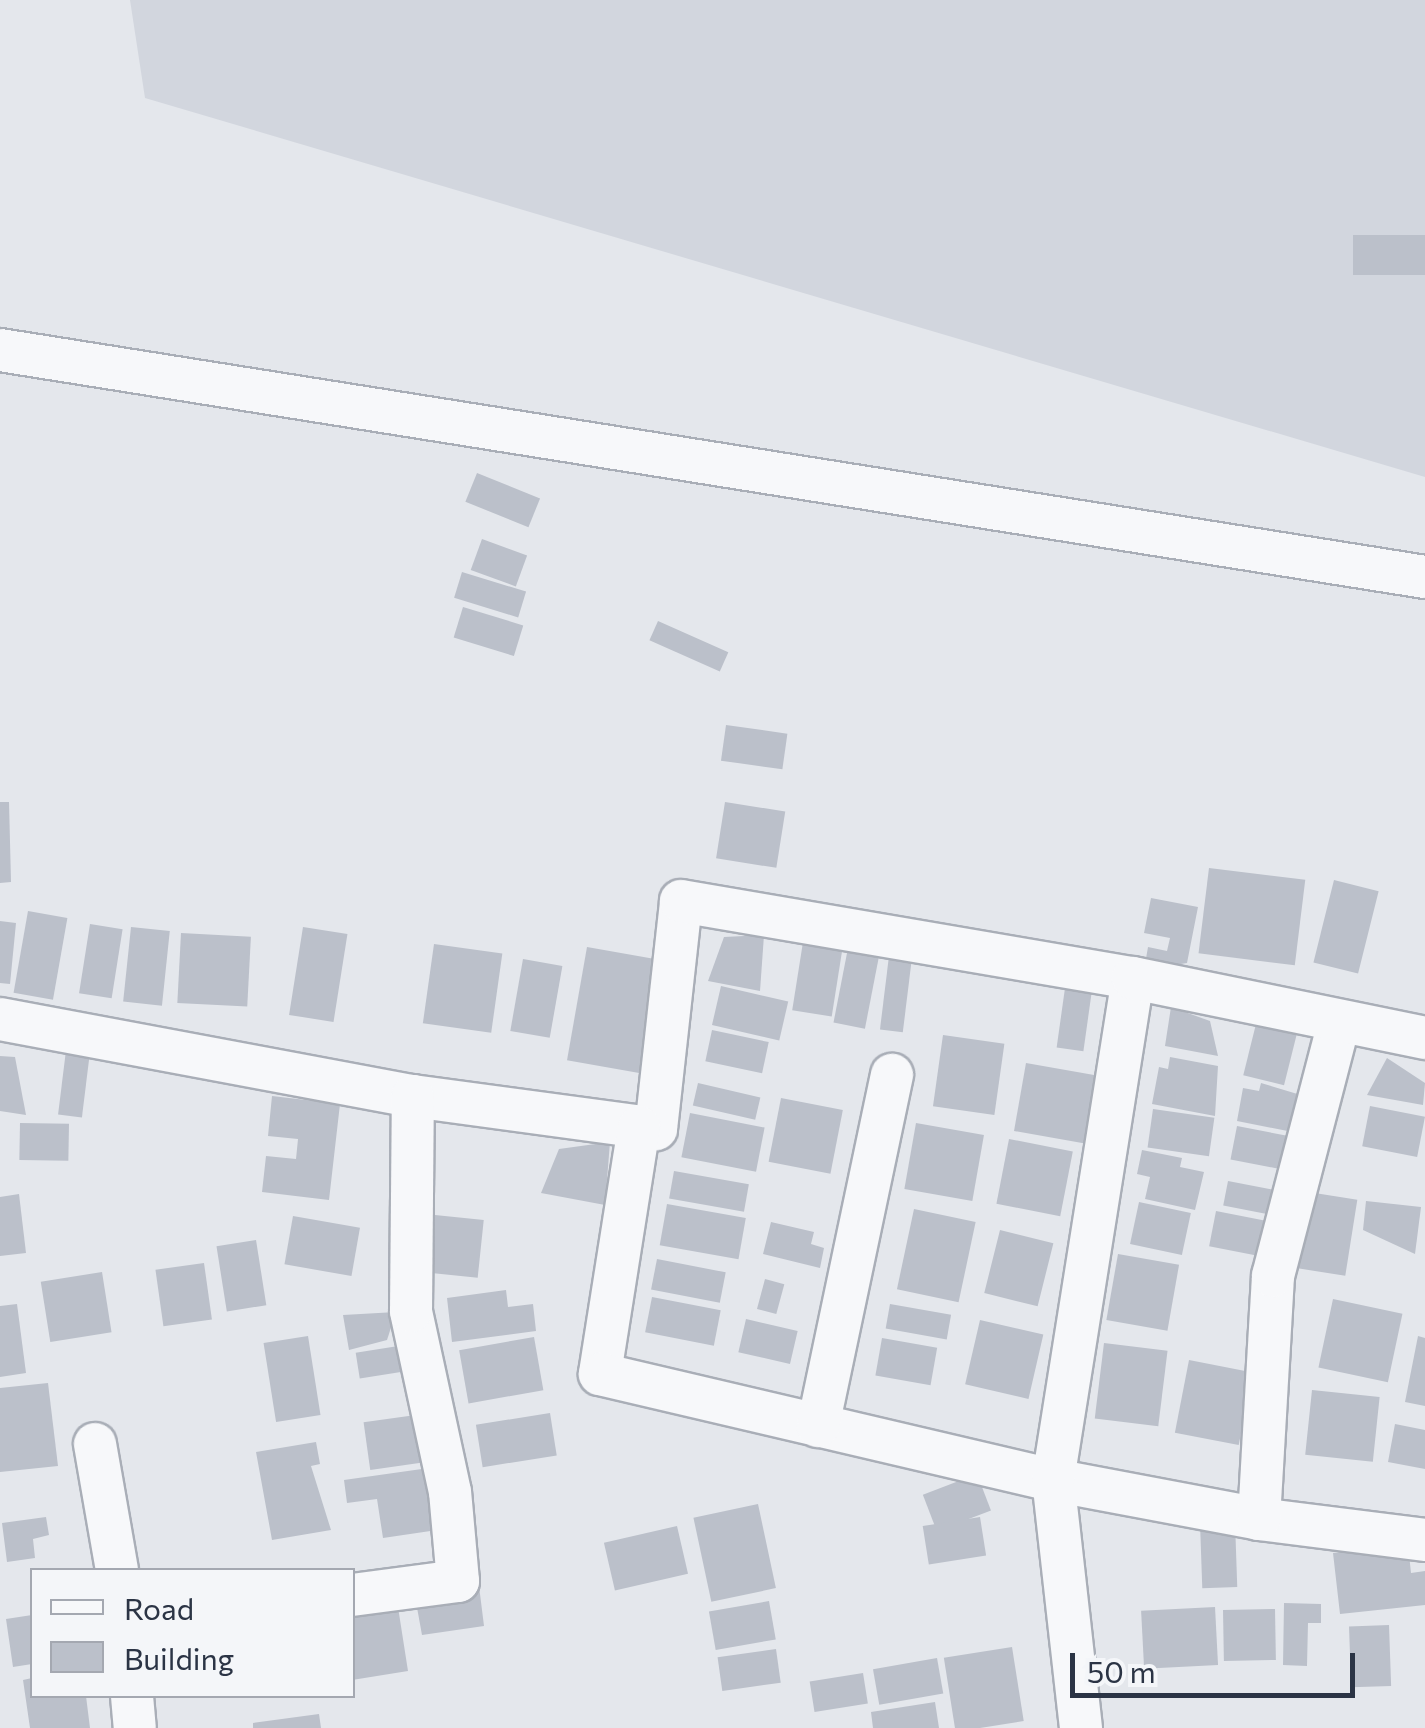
<!DOCTYPE html>
<html>
<head>
<meta charset="utf-8">
<style>
	body { margin:0 }
	#map { position:relative; width:1425px; height:1728px; overflow:hidden; background:#e4e7ec; font-family:Commissioner,sans-serif }
	div>[style] { position:absolute }
	.built>* { inset:0; background:#d2d6de }
	.building>* { inset:0; background:#bbc0ca; transform-origin:0 0 }
	.roads { filter:drop-shadow(2px 0 #a9aeb7) drop-shadow(-2px 0 #a9aeb7) drop-shadow(0 2px #a9aeb7) drop-shadow(0 -2px #a9aeb7) }
	.minor>* { height:42px; margin:-21px; padding:0 21px; transform-origin:21px; border-radius:21px; background:#f7f8fa }
	span { translate:-50% -50%; white-space:nowrap; text-align:center; line-height:1.15; -webkit-text-stroke:10px #f4f6f9; paint-order:stroke }
	.legend { position:absolute; left:30px; top:1568px; width:325px; height:130px; box-sizing:border-box; background:#f4f6f9; border:2px solid #a4a8b1; margin:0; padding:12px 18px; list-style:none; font-size:30px; color:#2b3445 }
	.legend li { display:flex; align-items:center; gap:20px; height:50px }
	.legend b { width:50px; border:2px solid #a4a8b1 }
	.scale { position:absolute; left:1070px; top:1653px; width:285px; height:45px; box-sizing:border-box; border:5px solid #2b3445; border-top:0; padding-left:12px; font-size:30px; line-height:35px; white-space:nowrap; color:#2b3445; -webkit-text-stroke:8px #f4f6f9; paint-order:stroke }
</style>
</head>
<body>
<div id="map">
	<div class="built">
		<div style="clip-path:polygon(130px 0,1425px 0,1425px 477px,145px 98px)"></div>
	</div>
	<div class="building">
		<div style="left:1425px;top:235px;width:40px;height:72px;rotate:90deg"></div>
		<div style="left:477px;top:473px;width:68px;height:31px;rotate:22deg"></div>
		<div style="left:482px;top:539px;width:48px;height:33px;rotate:20deg"></div>
		<div style="left:462px;top:572px;width:67px;height:27px;rotate:17deg"></div>
		<div style="left:463px;top:607px;width:63px;height:32px;rotate:17deg"></div>
		<div style="left:658px;top:621px;width:77px;height:21px;rotate:24deg"></div>
		<div style="left:726px;top:725px;width:62px;height:36px;rotate:8deg"></div>
		<div style="clip-path:polygon(0 802px,9px 802px,11px 882px,0 883px)"></div>
		<div style="left:725px;top:802px;width:61px;height:57px;rotate:9deg"></div>
		<div style="left:1209px;top:868px;width:97px;height:86px;rotate:7deg"></div>
		<div style="left:1334px;top:880px;width:46px;height:85px;rotate:14deg"></div>
		<div style="clip-path:polygon(1151px 898px,1198px 907px,1187px 963px,1144px 970px,1148px 947px,1167px 951px,1170px 938px,1144px 933px)"></div>
		<div style="left:28px;top:911px;width:40px;height:83px;rotate:10deg"></div>
		<div style="clip-path:polygon(0 921px,16px 923px,10px 984px,0 983px)"></div>
		<div style="left:90px;top:924px;width:33px;height:70px;rotate:9deg"></div>
		<div style="left:131px;top:927px;width:39px;height:75px;rotate:6deg"></div>
		<div style="left:303px;top:927px;width:45px;height:89px;rotate:9deg"></div>
		<div style="left:181px;top:933px;width:70px;height:70px;rotate:3deg"></div>
		<div style="clip-path:polygon(764px 935px,760px 991px,708px 981px,724px 937px)"></div>
		<div style="left:803px;top:942px;width:40px;height:69px;rotate:9deg"></div>
		<div style="left:434px;top:944px;width:69px;height:80px;rotate:8deg"></div>
		<div style="left:587px;top:947px;width:79px;height:115px;rotate:10deg"></div>
		<div style="left:848px;top:948px;width:32px;height:76px;rotate:11deg"></div>
		<div style="left:889px;top:956px;width:23px;height:74px;rotate:7deg"></div>
		<div style="left:523px;top:959px;width:40px;height:73px;rotate:10deg"></div>
		<div style="left:721px;top:986px;width:69px;height:40px;rotate:13deg"></div>
		<div style="left:1065px;top:988px;width:27px;height:60px;rotate:8deg"></div>
		<div style="clip-path:polygon(1171px 1007px,1210px 1021px,1218px 1056px,1165px 1046px)"></div>
		<div style="left:1258px;top:1016px;width:42px;height:61px;rotate:14deg"></div>
		<div style="left:712px;top:1030px;width:58px;height:32px;rotate:12deg"></div>
		<div style="left:943px;top:1035px;width:62px;height:72px;rotate:8deg"></div>
		<div style="left:67px;top:1042px;width:24px;height:73px;rotate:7deg"></div>
		<div style="clip-path:polygon(0 1056px,15px 1057px,26px 1115px,0 1111px)"></div>
		<div style="clip-path:polygon(1170px 1057px,1218px 1066px,1215px 1116px,1152px 1104px,1159px 1067px,1168px 1069px)"></div>
		<div style="clip-path:polygon(1387px 1058px,1425px 1083px,1423px 1105px,1367px 1095px)"></div>
		<div style="left:1026px;top:1063px;width:72px;height:69px;rotate:10deg"></div>
		<div style="left:698px;top:1083px;width:64px;height:23px;rotate:13deg"></div>
		<div style="clip-path:polygon(1261px 1083px,1314px 1099px,1308px 1135px,1237px 1121px,1243px 1088px,1259px 1091px)"></div>
		<div style="clip-path:polygon(272px 1096px,340px 1104px,329px 1200px,262px 1192px,266px 1156px,296px 1159px,298px 1139px,268px 1136px)"></div>
		<div style="left:781px;top:1098px;width:63px;height:65px;rotate:11deg"></div>
		<div style="left:1370px;top:1106px;width:56px;height:41px;rotate:11deg"></div>
		<div style="left:1153px;top:1109px;width:62px;height:39px;rotate:8deg"></div>
		<div style="left:690px;top:1113px;width:76px;height:45px;rotate:11deg"></div>
		<div style="left:20px;top:1123px;width:49px;height:37px;rotate:1deg"></div>
		<div style="left:916px;top:1123px;width:69px;height:67px;rotate:10deg"></div>
		<div style="left:1237px;top:1126px;width:59px;height:34px;rotate:11deg"></div>
		<div style="left:1009px;top:1139px;width:65px;height:66px;rotate:11deg"></div>
		<div style="clip-path:polygon(610px 1142px,605px 1205px,541px 1193px,559px 1149px)"></div>
		<div style="clip-path:polygon(1142px 1150px,1182px 1158px,1180px 1167px,1204px 1172px,1195px 1210px,1145px 1199px,1150px 1177px,1137px 1174px)"></div>
		<div style="left:674px;top:1171px;width:76px;height:28px;rotate:10deg"></div>
		<div style="left:1228px;top:1181px;width:51px;height:25px;rotate:11deg"></div>
		<div style="left:1302px;top:1191px;width:56px;height:77px;rotate:9deg"></div>
		<div style="clip-path:polygon(19px 1194px,26px 1253px,0 1256px,0 1197px)"></div>
		<div style="clip-path:polygon(1366px 1201px,1421px 1207px,1415px 1254px,1363px 1230px)"></div>
		<div style="left:1139px;top:1202px;width:53px;height:43px;rotate:12deg"></div>
		<div style="left:667px;top:1204px;width:80px;height:42px;rotate:10deg"></div>
		<div style="left:914px;top:1209px;width:63px;height:82px;rotate:12deg"></div>
		<div style="left:1216px;top:1211px;width:60px;height:36px;rotate:11deg"></div>
		<div style="left:435px;top:1215px;width:49px;height:58px;rotate:6deg"></div>
		<div style="left:293px;top:1216px;width:68px;height:49px;rotate:10deg"></div>
		<div style="clip-path:polygon(771px 1222px,814px 1232px,811px 1244px,824px 1248px,820px 1268px,763px 1254px)"></div>
		<div style="left:1000px;top:1230px;width:55px;height:65px;rotate:14deg"></div>
		<div style="left:256px;top:1240px;width:66px;height:40px;rotate:81deg"></div>
		<div style="left:1118px;top:1254px;width:62px;height:67px;rotate:10deg"></div>
		<div style="left:657px;top:1259px;width:70px;height:31px;rotate:11deg"></div>
		<div style="left:204px;top:1263px;width:57px;height:49px;rotate:82deg"></div>
		<div style="left:102px;top:1272px;width:61px;height:62px;rotate:81deg"></div>
		<div style="left:765px;top:1279px;width:20px;height:31px;rotate:15deg"></div>
		<div style="clip-path:polygon(506px 1290px,508px 1307px,533px 1304px,536px 1331px,452px 1342px,447px 1298px)"></div>
		<div style="left:652px;top:1297px;width:70px;height:36px;rotate:11deg"></div>
		<div style="left:1333px;top:1299px;width:71px;height:70px;rotate:12deg"></div>
		<div style="clip-path:polygon(17px 1304px,26px 1373px,0 1377px,0 1306px)"></div>
		<div style="left:890px;top:1304px;width:62px;height:25px;rotate:10deg"></div>
		<div style="clip-path:polygon(396px 1312px,387px 1340px,349px 1350px,343px 1315px)"></div>
		<div style="left:746px;top:1319px;width:53px;height:34px;rotate:13deg"></div>
		<div style="left:980px;top:1320px;width:65px;height:66px;rotate:13deg"></div>
		<div style="left:308px;top:1336px;width:80px;height:45px;rotate:81deg"></div>
		<div style="clip-path:polygon(1418px 1336px,1425px 1338px,1425px 1406px,1405px 1402px)"></div>
		<div style="left:534px;top:1337px;width:54px;height:76px;rotate:80deg"></div>
		<div style="left:882px;top:1338px;width:56px;height:38px;rotate:10deg"></div>
		<div style="left:1104px;top:1343px;width:64px;height:76px;rotate:7deg"></div>
		<div style="left:411px;top:1344px;width:26px;height:56px;rotate:81deg"></div>
		<div style="left:1189px;top:1360px;width:65px;height:74px;rotate:11deg"></div>
		<div style="clip-path:polygon(48px 1383px,58px 1466px,0 1472px,0 1388px)"></div>
		<div style="left:1312px;top:1390px;width:68px;height:65px;rotate:6deg"></div>
		<div style="left:550px;top:1413px;width:43px;height:75px;rotate:81deg"></div>
		<div style="left:423px;top:1414px;width:48px;height:60px;rotate:82deg"></div>
		<div style="clip-path:polygon(1395px 1424px,1425px 1430px,1425px 1469px,1388px 1462px)"></div>
		<div style="clip-path:polygon(316px 1442px,320px 1464px,311px 1466px,331px 1530px,272px 1540px,256px 1452px)"></div>
		<div style="clip-path:polygon(436px 1467px,444px 1529px,383px 1538px,377px 1499px,347px 1503px,344px 1480px)"></div>
		<div style="left:977px;top:1474px;width:39px;height:58px;rotate:69deg"></div>
		<div style="left:758px;top:1504px;width:86px;height:66px;rotate:78deg"></div>
		<div style="clip-path:polygon(46px 1517px,49px 1535px,33px 1539px,35px 1558px,7px 1562px,2px 1523px)"></div>
		<div style="left:980px;top:1517px;width:39px;height:58px;rotate:81deg"></div>
		<div style="left:1235px;top:1522px;width:65px;height:35px;rotate:88deg"></div>
		<div style="left:677px;top:1526px;width:49px;height:75px;rotate:77deg"></div>
		<div style="clip-path:polygon(1408px 1545px,1411px 1573px,1425px 1571px,1425px 1605px,1340px 1614px,1333px 1553px)"></div>
		<div style="clip-path:polygon(479px 1586px,484px 1626px,422px 1635px,416px 1602px)"></div>
		<div style="clip-path:polygon(395px 1588px,408px 1671px,352px 1680px,352px 1595px)"></div>
		<div style="left:769px;top:1601px;width:39px;height:61px;rotate:80deg"></div>
		<div style="clip-path:polygon(1284px 1603px,1321px 1604px,1321px 1623px,1308px 1623px,1307px 1666px,1283px 1665px)"></div>
		<div style="left:1215px;top:1607px;width:58px;height:74px;rotate:87deg"></div>
		<div style="left:1275px;top:1609px;width:51px;height:52px;rotate:89deg"></div>
		<div style="clip-path:polygon(32px 1615px,32px 1664px,13px 1667px,6px 1619px)"></div>
		<div style="left:1389px;top:1625px;width:61px;height:40px;rotate:88deg"></div>
		<div style="left:1012px;top:1647px;width:75px;height:69px;rotate:81deg"></div>
		<div style="left:776px;top:1649px;width:34px;height:59px;rotate:82deg"></div>
		<div style="left:937px;top:1658px;width:36px;height:65px;rotate:80deg"></div>
		<div style="left:863px;top:1673px;width:31px;height:54px;rotate:81deg"></div>
		<div style="clip-path:polygon(32px 1678px,32px 1696px,86px 1696px,90px 1728px,30px 1728px,23px 1680px)"></div>
		<div style="clip-path:polygon(935px 1702px,939px 1728px,873px 1728px,871px 1712px)"></div>
		<div style="clip-path:polygon(319px 1714px,321px 1728px,253px 1728px,253px 1723px)"></div>
	</div>
	<div class="roads">
		<div class="minor">
			<div style="left:0;top:350px;width:1443px;rotate:9.05deg"></div>
			<div style="left:0;top:1019px;width:420px;rotate:10.6deg"></div>
			<div style="left:413px;top:1096px;width:245px;rotate:7.7deg"></div>
			<div style="left:656px;top:1129px;width:229px;rotate:-83.7deg"></div>
			<div style="left:681px;top:901px;width:459px;rotate:9.7deg"></div>
			<div style="left:639px;top:1127px;width:250px;rotate:99deg"></div>
			<div style="left:600px;top:1374px;width:465px;rotate:13.2deg"></div>
			<div style="left:1053px;top:1480px;width:210px;rotate:10.7deg"></div>
			<div style="left:1259px;top:1519px;width:167px;rotate:7.2deg"></div>
			<div style="left:818px;top:1426px;width:359px;rotate:-78.1deg"></div>
			<div style="left:95px;top:1444px;width:128px;rotate:80.1deg"></div>
			<div style="left:1259px;top:1519px;width:243px;rotate:-86.7deg"></div>
			<div style="left:1273px;top:1276px;width:261px;rotate:-75.4deg"></div>
			<div style="left:352px;top:1595px;width:107px;rotate:-7.5deg"></div>
			<div style="left:458px;top:1581px;width:89px;rotate:-95.1deg"></div>
			<div style="left:450px;top:1492px;width:185px;rotate:-102.2deg"></div>
			<div style="left:411px;top:1311px;width:215px;rotate:-89.5deg"></div>
			<div style="left:132px;top:1696px;width:32px;rotate:85deg"></div>
			<div style="left:1081px;top:1728px;width:250px;rotate:-96.4deg"></div>
			<div style="left:1053px;top:1480px;width:508px;rotate:-80.95deg"></div>
			<div style="left:1133px;top:978px;width:298px;rotate:11.6deg"></div>
		</div>
	</div>
	<ul class="legend">
	<li><b style="height:12px;background:#f7f8fa"></b>Road</li>
	<li><b style="height:28px;background:#bbc0ca"></b>Building</li>
	</ul>
	<div class="scale">50 m</div>
</div>
</body>
</html>
